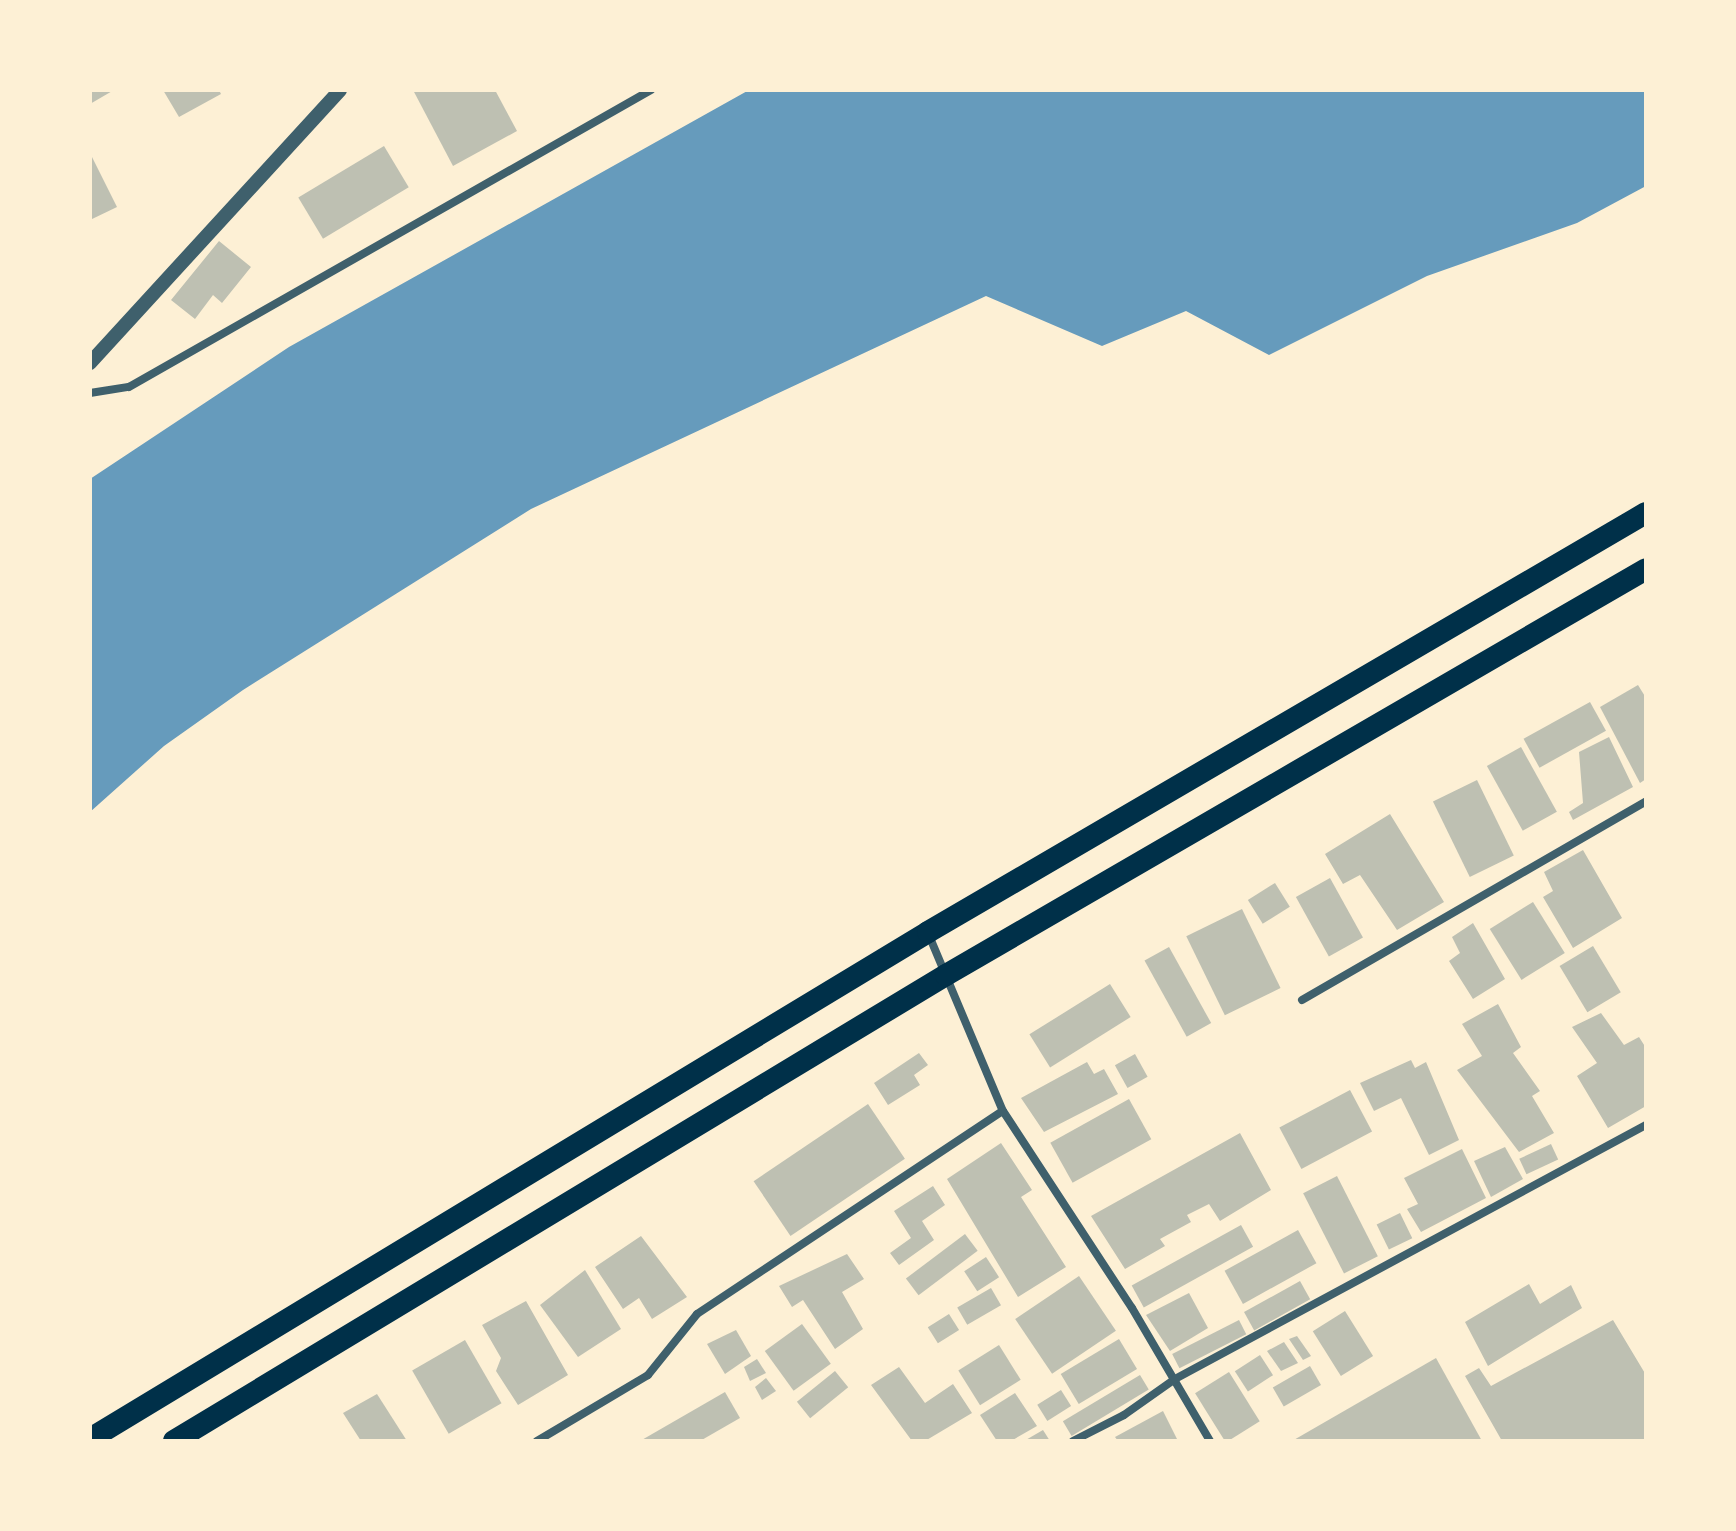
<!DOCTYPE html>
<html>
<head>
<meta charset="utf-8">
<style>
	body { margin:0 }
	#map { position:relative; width:1736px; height:1531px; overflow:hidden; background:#fdf0d5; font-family:"Archivo Narrow",sans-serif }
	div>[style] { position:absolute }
	.water>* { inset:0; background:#669bbc }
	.building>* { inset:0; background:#bec0b2; transform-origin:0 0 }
	.minor>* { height:8px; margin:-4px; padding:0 4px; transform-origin:4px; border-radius:4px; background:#3f606c }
	.tertiary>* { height:14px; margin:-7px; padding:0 7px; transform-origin:7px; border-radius:7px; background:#3f606c }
	.trunk>* { height:22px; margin:-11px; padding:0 11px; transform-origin:11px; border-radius:11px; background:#003049 }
	span { translate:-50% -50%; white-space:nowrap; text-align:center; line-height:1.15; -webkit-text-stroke:8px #fdf0d5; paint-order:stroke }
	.frame { position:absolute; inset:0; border:92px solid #fdf0d5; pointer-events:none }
</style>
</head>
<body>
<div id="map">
	<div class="water">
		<div style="clip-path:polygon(749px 90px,1646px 90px,1646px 186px,1577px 223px,1427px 276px,1269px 355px,1186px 311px,1102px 346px,986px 296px,531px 509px,243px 690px,164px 746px,90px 812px,90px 479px,289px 347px)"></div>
	</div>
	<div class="building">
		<div style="clip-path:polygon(90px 90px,114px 90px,90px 104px)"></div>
		<div style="clip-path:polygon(163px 90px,219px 90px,221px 94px,179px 117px)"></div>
		<div style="clip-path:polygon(413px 90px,495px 90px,517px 131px,453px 166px)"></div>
		<div style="left:384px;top:146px;width:48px;height:100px;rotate:59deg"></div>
		<div style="clip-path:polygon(90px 153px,117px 207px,90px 220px)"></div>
		<div style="clip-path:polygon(219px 241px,251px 267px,222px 303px,213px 295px,195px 319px,171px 300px)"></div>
		<div style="clip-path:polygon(1638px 685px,1646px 698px,1646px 779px,1640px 783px,1600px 707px)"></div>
		<div style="left:1590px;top:702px;width:33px;height:76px;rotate:61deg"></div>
		<div style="clip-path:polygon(1609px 737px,1633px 787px,1573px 820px,1569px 812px,1583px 803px,1579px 752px)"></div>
		<div style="left:1521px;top:747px;width:74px;height:39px;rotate:61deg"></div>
		<div style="left:1477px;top:780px;width:84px;height:49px;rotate:64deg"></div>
		<div style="clip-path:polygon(1390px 814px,1444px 902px,1397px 930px,1360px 875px,1343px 884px,1325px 854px)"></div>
		<div style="clip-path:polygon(1583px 850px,1622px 918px,1573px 948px,1543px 897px,1553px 891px,1544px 872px)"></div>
		<div style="left:1330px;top:878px;width:68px;height:39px;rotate:61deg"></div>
		<div style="left:1275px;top:883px;width:28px;height:32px;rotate:58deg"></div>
		<div style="left:1533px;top:902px;width:60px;height:51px;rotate:58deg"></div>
		<div style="left:1242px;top:909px;width:88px;height:62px;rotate:64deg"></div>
		<div style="clip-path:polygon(1473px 923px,1505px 979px,1473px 999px,1449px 961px,1460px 953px,1452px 937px)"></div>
		<div style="left:1593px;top:946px;width:54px;height:39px;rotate:59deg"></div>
		<div style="left:1169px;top:947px;width:87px;height:28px;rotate:61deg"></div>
		<div style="left:1110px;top:984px;width:39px;height:95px;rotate:58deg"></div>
		<div style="clip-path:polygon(1498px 1004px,1521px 1047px,1513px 1053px,1540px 1091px,1532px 1096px,1554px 1133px,1519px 1152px,1457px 1070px,1482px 1056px,1462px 1024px)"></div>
		<div style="clip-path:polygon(1601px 1013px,1624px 1045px,1639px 1037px,1646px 1048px,1646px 1106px,1608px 1128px,1577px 1076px,1597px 1063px,1572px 1027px)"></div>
		<div style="clip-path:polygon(919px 1053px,928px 1065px,914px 1075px,920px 1085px,888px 1105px,874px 1083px)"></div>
		<div style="left:1135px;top:1054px;width:26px;height:23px;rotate:61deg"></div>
		<div style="clip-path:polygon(1411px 1060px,1415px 1068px,1426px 1062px,1459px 1140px,1429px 1155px,1401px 1098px,1374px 1111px,1360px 1083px)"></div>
		<div style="clip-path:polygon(1087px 1062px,1094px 1074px,1104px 1069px,1118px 1094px,1044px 1132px,1021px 1098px)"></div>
		<div style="left:1350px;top:1090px;width:47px;height:80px;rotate:62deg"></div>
		<div style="left:1129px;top:1099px;width:46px;height:90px;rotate:61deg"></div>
		<div style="left:868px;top:1104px;width:66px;height:138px;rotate:56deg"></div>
		<div style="clip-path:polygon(1240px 1133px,1271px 1190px,1220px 1221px,1209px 1204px,1187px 1215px,1191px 1222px,1160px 1239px,1165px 1246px,1125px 1269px,1091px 1216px)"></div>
		<div style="clip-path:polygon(1001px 1143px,1032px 1190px,1021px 1197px,1066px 1267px,1018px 1297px,947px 1179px)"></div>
		<div style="left:1551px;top:1144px;width:17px;height:35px;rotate:65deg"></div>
		<div style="clip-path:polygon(1505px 1147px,1523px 1179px,1491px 1197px,1474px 1161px)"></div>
		<div style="clip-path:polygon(1462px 1149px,1486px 1198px,1421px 1232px,1407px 1209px,1418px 1204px,1404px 1178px)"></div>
		<div style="left:1337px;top:1176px;width:90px;height:38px;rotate:63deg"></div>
		<div style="clip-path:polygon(933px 1186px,945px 1205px,922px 1221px,934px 1240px,899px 1265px,890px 1253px,911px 1238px,894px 1211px)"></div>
		<div style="left:1400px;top:1213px;width:28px;height:26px;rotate:64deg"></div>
		<div style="left:1241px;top:1225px;width:25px;height:125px;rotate:61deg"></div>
		<div style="left:1298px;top:1230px;width:38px;height:84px;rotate:61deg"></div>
		<div style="left:965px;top:1234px;width:21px;height:74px;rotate:53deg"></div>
		<div style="clip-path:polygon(641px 1236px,687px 1297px,652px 1319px,639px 1298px,623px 1309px,595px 1267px)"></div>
		<div style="clip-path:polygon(847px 1254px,864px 1279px,842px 1292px,863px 1329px,835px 1349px,803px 1300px,792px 1307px,779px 1286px)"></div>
		<div style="left:986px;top:1257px;width:24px;height:26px;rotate:57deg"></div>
		<div style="clip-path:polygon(585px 1270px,621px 1329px,578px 1357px,540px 1305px)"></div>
		<div style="left:1079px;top:1276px;width:66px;height:77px;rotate:56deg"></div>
		<div style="left:1300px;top:1281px;width:21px;height:64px;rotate:61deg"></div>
		<div style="clip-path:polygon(1529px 1284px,1540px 1304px,1571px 1285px,1582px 1308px,1488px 1366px,1465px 1322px)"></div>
		<div style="left:991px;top:1288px;width:20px;height:39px;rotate:60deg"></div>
		<div style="clip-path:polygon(1189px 1293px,1208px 1328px,1170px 1351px,1146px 1315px)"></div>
		<div style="clip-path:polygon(526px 1301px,568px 1375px,518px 1405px,496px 1371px,501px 1358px,482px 1325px)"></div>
		<div style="left:1345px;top:1311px;width:53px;height:38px;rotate:58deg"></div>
		<div style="left:949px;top:1314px;width:19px;height:25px;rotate:58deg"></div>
		<div style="left:1239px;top:1320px;width:16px;height:75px;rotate:63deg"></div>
		<div style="clip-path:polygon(1613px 1320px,1646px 1375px,1646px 1441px,1502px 1441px,1465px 1376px,1479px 1368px,1491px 1386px)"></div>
		<div style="left:802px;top:1324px;width:49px;height:46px;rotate:54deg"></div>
		<div style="clip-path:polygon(736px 1330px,751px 1356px,725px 1374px,707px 1344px)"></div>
		<div style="clip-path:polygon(1297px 1336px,1311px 1356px,1303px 1360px,1289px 1339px)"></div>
		<div style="left:1119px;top:1339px;width:35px;height:68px;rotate:59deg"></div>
		<div style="left:465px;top:1340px;width:73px;height:61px;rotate:60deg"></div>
		<div style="clip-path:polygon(1284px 1342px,1298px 1363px,1281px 1371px,1267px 1351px)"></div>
		<div style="left:999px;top:1345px;width:41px;height:48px;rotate:58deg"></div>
		<div style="left:1260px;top:1355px;width:24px;height:30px;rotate:57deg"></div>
		<div style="clip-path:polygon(1436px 1358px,1482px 1441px,1292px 1441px)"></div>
		<div style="clip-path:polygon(757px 1359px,766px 1373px,750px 1381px,744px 1367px)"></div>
		<div style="left:1310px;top:1366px;width:22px;height:43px;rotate:60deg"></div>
		<div style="clip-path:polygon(899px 1367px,925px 1403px,953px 1384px,972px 1413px,925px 1441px,912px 1441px,871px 1385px)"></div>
		<div style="left:835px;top:1371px;width:21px;height:49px;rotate:51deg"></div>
		<div style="left:1229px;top:1372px;width:58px;height:40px;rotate:58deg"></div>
		<div style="left:1140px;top:1375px;width:17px;height:90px;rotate:59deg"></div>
		<div style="clip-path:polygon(766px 1378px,776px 1391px,762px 1400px,755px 1387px)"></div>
		<div style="left:1061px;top:1390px;width:19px;height:28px;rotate:58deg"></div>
		<div style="clip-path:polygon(725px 1392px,740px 1418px,700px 1441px,640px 1441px)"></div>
		<div style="clip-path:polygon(1015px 1393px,1037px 1426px,1011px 1441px,997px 1441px,980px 1415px)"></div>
		<div style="clip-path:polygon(377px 1394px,407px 1441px,361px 1441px,343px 1413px)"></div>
		<div style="clip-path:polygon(1163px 1411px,1178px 1441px,1118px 1441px,1115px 1437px)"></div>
		<div style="clip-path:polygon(1043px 1430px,1050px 1441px,1024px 1441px)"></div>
	</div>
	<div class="minor">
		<div style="left:90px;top:393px;width:39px;rotate:-9deg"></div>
		<div style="left:129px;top:387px;width:601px;rotate:-29.64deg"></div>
		<div style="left:928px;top:933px;width:193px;rotate:67.2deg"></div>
		<div style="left:1003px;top:1111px;width:235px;rotate:56.8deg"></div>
		<div style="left:1132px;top:1308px;width:154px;rotate:59.6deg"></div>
		<div style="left:1302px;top:1000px;width:397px;rotate:-30deg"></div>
		<div style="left:537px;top:1441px;width:129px;rotate:-30.7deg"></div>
		<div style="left:648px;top:1375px;width:78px;rotate:-51.2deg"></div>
		<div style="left:697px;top:1314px;width:367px;rotate:-33.6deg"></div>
		<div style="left:1073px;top:1441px;width:57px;rotate:-27deg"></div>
		<div style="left:1124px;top:1415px;width:62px;rotate:-35.2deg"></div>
		<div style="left:1175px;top:1379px;width:535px;rotate:-28.34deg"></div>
	</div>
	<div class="tertiary">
		<div style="left:90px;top:363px;width:370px;rotate:-47.5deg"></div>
	</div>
	<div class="trunk">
		<div style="left:90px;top:1439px;width:979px;rotate:-31.17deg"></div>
		<div style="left:928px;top:932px;width:831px;rotate:-30.27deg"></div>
		<div style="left:174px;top:1441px;width:902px;rotate:-31.12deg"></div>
		<div style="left:946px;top:975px;width:809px;rotate:-30.11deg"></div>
	</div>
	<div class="frame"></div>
</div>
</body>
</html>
